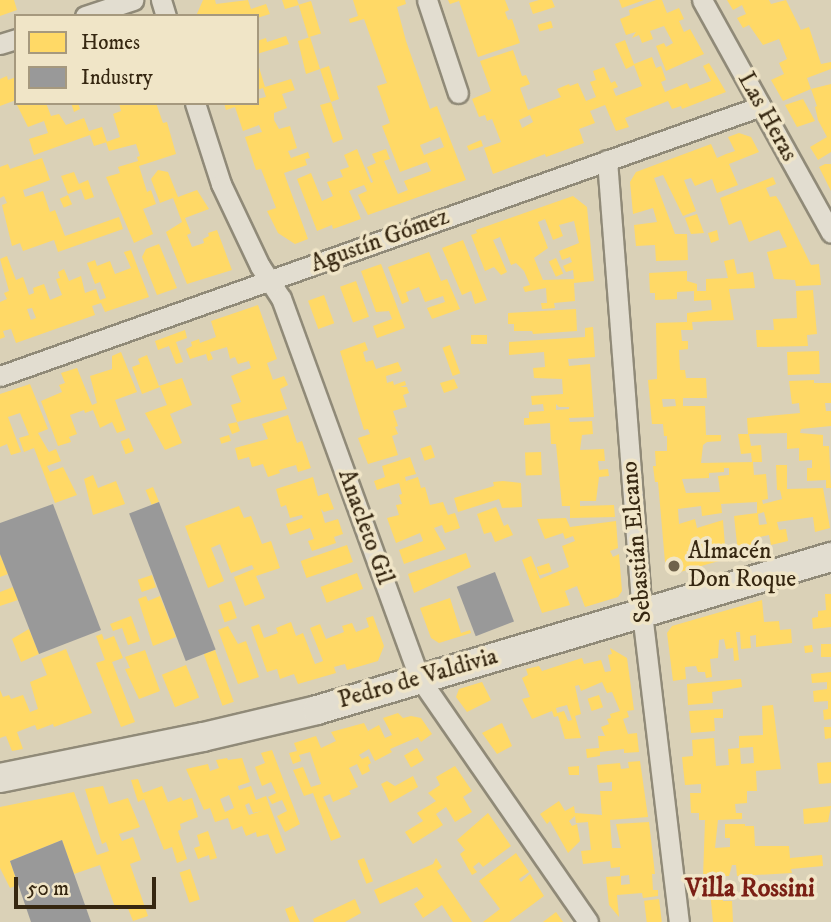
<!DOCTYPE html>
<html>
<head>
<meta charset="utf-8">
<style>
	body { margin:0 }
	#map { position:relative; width:831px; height:922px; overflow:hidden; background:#dad1b7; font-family:"IM FELL DW Pica",serif }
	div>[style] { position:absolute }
	.homes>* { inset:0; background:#ffd966; transform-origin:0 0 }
	.industry>* { inset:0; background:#999; transform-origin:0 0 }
	.roads { filter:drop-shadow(2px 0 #908a78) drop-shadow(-2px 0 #908a78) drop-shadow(0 2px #908a78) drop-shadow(0 -2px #908a78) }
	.street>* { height:19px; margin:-9.5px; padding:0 9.5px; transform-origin:9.5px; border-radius:9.5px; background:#e2ddd0 }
	.secondary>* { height:28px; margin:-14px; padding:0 14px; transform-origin:14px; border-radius:14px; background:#e2ddd0 }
	.dots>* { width:19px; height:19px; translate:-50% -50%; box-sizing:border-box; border:4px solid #f0e5c7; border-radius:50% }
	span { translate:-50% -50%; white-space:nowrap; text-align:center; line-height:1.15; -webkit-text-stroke:7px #f0e5c7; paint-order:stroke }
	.street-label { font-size:24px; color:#362711 }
	.poi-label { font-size:24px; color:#362711 }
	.left { translate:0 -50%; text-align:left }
	.neighbourhood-label { font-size:26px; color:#7a1f14; font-weight:700 }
	.legend { position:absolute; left:14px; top:14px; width:245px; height:91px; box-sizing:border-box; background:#f0e5c7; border:2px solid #a6997e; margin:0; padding:9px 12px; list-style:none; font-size:21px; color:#362711 }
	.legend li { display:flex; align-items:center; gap:14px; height:35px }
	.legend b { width:35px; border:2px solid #a6997e }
	.scale { position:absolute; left:14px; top:877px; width:142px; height:32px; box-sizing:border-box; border:4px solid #362711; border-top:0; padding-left:9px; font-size:21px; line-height:24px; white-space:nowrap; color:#362711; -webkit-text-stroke:5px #f0e5c7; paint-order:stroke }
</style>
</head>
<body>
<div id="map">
	<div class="homes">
		<div style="clip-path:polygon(0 0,14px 0,17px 10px,0 16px)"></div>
		<div style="clip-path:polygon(203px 0,215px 0,216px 4px,248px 0,251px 9px,266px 4px,270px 14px,257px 18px,196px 16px)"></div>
		<div style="clip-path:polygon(282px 0,297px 0,299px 5px,285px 9px)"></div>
		<div style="clip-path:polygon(evenodd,353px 0,405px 0,406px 4px,397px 7px,406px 41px,430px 109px,437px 106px,466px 180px,368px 215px,358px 195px,367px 191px,364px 185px,349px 191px,361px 219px,333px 229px,332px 225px,317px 231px,297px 179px,311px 173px,322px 201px,333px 196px,327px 182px,343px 177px,340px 170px,349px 167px,344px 155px,357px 149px,371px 183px,373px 182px,367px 167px,376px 163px,372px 154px,386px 149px,390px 159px,384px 161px,398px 194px,408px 190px,404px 181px,431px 171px,427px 162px,400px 172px,382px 126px,390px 123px,377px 86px,387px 83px,364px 19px,350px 23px,349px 19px,358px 16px,353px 0,440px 137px,444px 147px,424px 155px,420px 145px,440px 137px)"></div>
		<div style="clip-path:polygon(448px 0,505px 0,509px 10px,505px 12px,508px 20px,512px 19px,520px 43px,478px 57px,459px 1px,450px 4px)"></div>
		<div style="clip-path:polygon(539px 0,552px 0,555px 7px,533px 14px,529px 3px)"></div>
		<div style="clip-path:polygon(619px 0,644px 0,622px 8px)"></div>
		<div style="clip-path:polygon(656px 0,662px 0,667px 13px,679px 8px,684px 19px,679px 21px,684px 32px,690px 29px,704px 54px,666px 71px,656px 46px,664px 43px,666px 47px,673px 43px,664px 26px,650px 31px,653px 39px,642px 43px,639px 35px,632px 38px,636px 32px,626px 35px,620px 19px,630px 15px,629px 10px)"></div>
		<div style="clip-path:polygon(727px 0,769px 0,771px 4px,786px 0,801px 30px,809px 27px,821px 64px,831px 62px,831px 69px,807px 78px,811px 89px,831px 84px,831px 152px,818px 160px,810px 147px,827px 137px,818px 120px,815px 107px,817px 106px,811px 89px,783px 101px,771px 80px,784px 74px,779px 63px,787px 59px,779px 39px,763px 45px,749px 25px,743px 28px,737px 18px,746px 14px,742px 5px,733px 10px)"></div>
		<div style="left:311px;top:1px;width:34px;height:13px;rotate:73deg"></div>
		<div style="left:551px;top:21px;width:7px;height:14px;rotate:74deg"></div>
		<div style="clip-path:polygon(286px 36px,289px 44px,257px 54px,257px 41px,266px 38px,267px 42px)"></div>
		<div style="clip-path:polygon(310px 37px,320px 69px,306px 74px,298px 41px)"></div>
		<div style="clip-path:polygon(evenodd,625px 40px,634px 64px,652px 57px,656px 68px,661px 66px,666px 80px,661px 82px,665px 92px,687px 83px,690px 89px,711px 81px,703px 66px,709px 63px,726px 92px,682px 109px,681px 106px,672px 109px,668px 101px,625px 118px,629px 127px,616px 131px,605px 105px,590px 111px,595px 123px,579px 129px,584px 143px,546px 157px,545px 154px,493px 174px,484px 148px,501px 142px,492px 119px,487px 121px,485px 115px,479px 117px,472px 99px,491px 91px,480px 61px,513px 50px,522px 76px,526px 75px,530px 84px,520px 88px,528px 110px,561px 97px,557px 89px,569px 84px,570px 86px,578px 83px,586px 101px,596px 97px,590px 82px,596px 80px,593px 71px,604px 67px,611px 83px,615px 81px,618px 87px,613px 89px,616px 96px,642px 86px,634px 65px,626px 69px,615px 44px,625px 40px,530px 115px,533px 122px,522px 128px,519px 120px,530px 115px)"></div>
		<div style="clip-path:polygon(258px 64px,265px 87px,291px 79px,295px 90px,282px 94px,287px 108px,274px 113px,274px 120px,279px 129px,290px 126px,297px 148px,288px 151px,291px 158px,308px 152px,310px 158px,305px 159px,307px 165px,284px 173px,308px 239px,295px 244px,278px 233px,267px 211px,276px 208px,261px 169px,256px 170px,245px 137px,262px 132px,259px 125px,243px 131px,235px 107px,226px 110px,224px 103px,257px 103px,257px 99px,266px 97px,263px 88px,257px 90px)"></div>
		<div style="clip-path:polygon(329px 66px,339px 99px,331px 102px,343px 139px,333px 143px,320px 105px,331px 102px,320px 69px)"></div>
		<div style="clip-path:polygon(7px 76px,8px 80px,16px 77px,16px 100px,0 106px,0 79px)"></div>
		<div style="clip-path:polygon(803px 99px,815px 121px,797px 127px,785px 105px)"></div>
		<div style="clip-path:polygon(16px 103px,46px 103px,51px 116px,59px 114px,66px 125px,84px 118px,89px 131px,102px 127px,107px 142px,94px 146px,90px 135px,34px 155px,29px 139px,48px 133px,44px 121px,28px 127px)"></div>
		<div style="clip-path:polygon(71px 103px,78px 103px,80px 109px,74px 112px)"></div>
		<div style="clip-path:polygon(119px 103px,156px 103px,163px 123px,167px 122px,176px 154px,139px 166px,147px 192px,151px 190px,156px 204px,143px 209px,153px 234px,134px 243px,106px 177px,120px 173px,118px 167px,138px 161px,137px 157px,140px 156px,136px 144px,109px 151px,106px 142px,120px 137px,113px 114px,121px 111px)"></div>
		<div style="clip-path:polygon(739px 133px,751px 137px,759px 152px,729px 164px,738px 185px,717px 193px,712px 179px,695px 186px,691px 178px,684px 180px,696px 211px,683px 216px,663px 175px,654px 178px,675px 234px,687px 234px,688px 260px,656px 261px,655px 245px,636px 246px,634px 225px,657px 222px,653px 208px,633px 214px,630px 182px,636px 172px,711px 144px,717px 158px,726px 154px,735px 151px,728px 137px)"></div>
		<div style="clip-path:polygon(481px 140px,483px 146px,469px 151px,467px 146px)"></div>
		<div style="clip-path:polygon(42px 158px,50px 180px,23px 190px,25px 197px,43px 191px,50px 212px,55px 210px,65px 236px,119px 217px,123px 229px,58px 252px,54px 240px,23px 251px,20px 243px,12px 246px,2px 205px,7px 203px,4px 196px,0 198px,0 167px,8px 164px,10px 169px)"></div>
		<div style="clip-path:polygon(825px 164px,831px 164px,831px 191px,819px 167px)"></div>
		<div style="clip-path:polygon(158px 170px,168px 172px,178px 197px,197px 190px,209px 209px,185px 218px,191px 233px,187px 235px,192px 247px,204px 243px,203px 239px,209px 236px,208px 233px,217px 230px,232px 270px,187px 284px,166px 232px,182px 222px,173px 198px,160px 203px,151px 179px)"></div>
		<div style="clip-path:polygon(74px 172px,79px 184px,88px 180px,94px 197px,85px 200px,81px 189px,68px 194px,61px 176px)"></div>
		<div style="clip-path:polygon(773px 177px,776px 184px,766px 188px,770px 197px,776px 196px,781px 204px,811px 265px,819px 264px,821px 285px,796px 286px,795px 280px,774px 279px,767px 252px,787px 247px,779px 230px,749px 242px,741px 220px,729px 225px,720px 198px)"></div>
		<div style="left:68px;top:195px;width:10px;height:9px;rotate:66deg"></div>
		<div style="clip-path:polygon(evenodd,573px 196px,587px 207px,594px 281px,574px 283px,575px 301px,554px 303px,555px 308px,542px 309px,541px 303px,547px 303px,546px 288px,525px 292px,523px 287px,530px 285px,524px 271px,516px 263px,511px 265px,500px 237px,493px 240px,507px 272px,501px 275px,494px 267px,485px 271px,471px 235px,477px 233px,476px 230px,573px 196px,545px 219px,553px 240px,563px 236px,559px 225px,574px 221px,579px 243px,559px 251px,562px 260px,570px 257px,572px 262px,563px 266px,566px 272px,573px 270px,574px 279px,543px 280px,534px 258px,548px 248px,538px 222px,545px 219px)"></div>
		<div style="clip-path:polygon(697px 214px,704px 233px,691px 234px,685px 218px)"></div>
		<div style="clip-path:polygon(717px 230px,719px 240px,711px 243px,708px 233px)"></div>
		<div style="clip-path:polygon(463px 240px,487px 300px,475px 304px,471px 291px,462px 295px,442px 248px)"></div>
		<div style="clip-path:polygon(159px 244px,177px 288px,157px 295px,142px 257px,146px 249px)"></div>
		<div style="clip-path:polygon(evenodd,131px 250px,149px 297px,105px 312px,101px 303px,92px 306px,95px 315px,16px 343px,11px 329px,3px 331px,5px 337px,0 339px,0 302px,7px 299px,4px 293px,9px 291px,0 259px,7px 256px,16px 280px,23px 277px,29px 295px,34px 293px,33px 288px,44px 284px,50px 300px,62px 295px,56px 279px,60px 278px,58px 272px,64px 269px,69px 281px,81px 276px,85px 293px,96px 289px,100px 300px,106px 298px,100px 282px,95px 284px,87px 263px,95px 260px,97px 266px,110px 261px,115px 274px,131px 268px,124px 252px,131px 250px,32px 308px,36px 318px,31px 320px,27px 309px,32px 308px)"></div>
		<div style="clip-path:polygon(429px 252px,441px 281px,447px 279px,460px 309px,432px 319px,427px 308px,445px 302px,443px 296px,425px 302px,419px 287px,406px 292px,409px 301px,402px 304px,388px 267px)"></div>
		<div style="left:556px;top:258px;width:17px;height:8px;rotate:65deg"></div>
		<div style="clip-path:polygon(evenodd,734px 259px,737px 274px,753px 272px,755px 288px,729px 289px,734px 320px,692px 322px,693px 330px,681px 330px,682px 341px,688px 341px,688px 349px,679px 350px,680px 370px,685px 370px,686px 378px,706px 378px,707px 398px,683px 398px,683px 406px,705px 406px,706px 435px,721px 435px,721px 441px,707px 442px,703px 445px,701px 463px,753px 462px,754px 475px,766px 474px,768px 499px,762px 500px,763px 504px,782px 499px,780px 490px,777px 490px,776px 465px,787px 465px,787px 489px,823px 488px,830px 528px,815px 532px,813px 517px,777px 522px,779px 530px,786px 529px,788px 541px,771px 545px,769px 535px,760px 537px,761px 549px,738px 553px,734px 516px,757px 513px,757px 502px,721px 504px,722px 513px,702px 516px,701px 506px,678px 509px,679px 524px,695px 519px,697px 528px,723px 520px,726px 559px,680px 572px,665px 562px,658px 482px,655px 482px,653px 466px,656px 466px,655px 451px,667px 451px,667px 436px,664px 436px,663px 424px,652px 424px,648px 380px,657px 379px,656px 323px,687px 322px,687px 313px,712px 310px,711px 300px,694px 301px,694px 291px,677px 292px,677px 299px,655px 300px,655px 293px,650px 293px,649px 273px,687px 271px,687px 281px,697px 284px,697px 291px,706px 291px,706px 279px,728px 278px,724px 261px,734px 259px,662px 399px,675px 399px,676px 406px,663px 407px,662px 399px,734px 259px,724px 468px,729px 468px,729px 475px,718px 476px,720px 492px,686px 493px,682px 479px,709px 478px,709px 473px,724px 472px,724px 468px,734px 259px,764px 512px,767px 524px,759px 525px,758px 514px,764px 512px)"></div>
		<div style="clip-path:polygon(381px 264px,405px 328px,377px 338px,373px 326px,392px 319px,389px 311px,376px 312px,361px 271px)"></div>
		<div style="left:356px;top:281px;width:38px;height:17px;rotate:70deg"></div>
		<div style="clip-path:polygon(813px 290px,817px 334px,807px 335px,808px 346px,757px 347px,756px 330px,774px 330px,773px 319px,797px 318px,796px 291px)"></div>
		<div style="left:324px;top:295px;width:30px;height:17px;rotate:70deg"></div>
		<div style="clip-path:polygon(258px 305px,277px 359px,267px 363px,273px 380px,284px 376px,288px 385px,280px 389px,287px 409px,237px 422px,231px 405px,241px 402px,231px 376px,251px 368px,249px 361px,238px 364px,235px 357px,230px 359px,227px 347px,210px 352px,213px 359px,208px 361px,206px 354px,190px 359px,186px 349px,192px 346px,191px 342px,199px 339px,200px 343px,216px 337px,211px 321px)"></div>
		<div style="clip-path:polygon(576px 309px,577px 331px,533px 334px,532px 331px,514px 331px,514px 324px,508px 324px,508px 313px)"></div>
		<div style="clip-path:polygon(evenodd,593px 327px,595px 357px,568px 359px,569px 366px,590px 364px,594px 417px,569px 418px,570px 422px,592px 421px,593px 434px,582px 435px,580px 450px,604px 449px,605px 461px,598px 461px,599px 470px,608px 469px,609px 476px,599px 477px,596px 501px,580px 501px,580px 506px,614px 505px,615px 517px,570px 518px,570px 506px,562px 506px,556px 444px,551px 444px,550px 423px,524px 425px,524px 418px,529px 418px,529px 412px,544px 411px,543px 404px,532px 405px,531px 396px,563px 394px,562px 379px,534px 378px,533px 368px,545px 367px,544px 352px,509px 355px,509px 342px,585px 337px,585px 328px,593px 327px,556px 404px,559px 407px,569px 407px,569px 409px,556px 410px,556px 404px)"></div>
		<div style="clip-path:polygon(185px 330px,187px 338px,176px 342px,183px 362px,176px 364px,169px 346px,158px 350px,155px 341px)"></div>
		<div style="left:471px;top:335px;width:16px;height:9px"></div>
		<div style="clip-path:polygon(365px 342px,368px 350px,363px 352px,366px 362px,373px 360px,376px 369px,398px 362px,402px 371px,386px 376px,387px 383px,393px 381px,394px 385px,405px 381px,406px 385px,400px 387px,407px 387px,409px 393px,403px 395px,407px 407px,393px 411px,398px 426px,395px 427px,398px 434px,392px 436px,398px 455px,368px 464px,358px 438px,370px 434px,368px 429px,364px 430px,340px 351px)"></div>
		<div style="left:450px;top:345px;width:30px;height:8px;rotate:70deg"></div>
		<div style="left:819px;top:351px;width:23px;height:32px;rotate:88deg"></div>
		<div style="clip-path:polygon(121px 352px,137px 392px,115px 400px,126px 430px,117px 433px,112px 422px,100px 428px,93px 410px,85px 413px,84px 410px,70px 415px,77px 434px,69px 437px,71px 442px,58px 446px,41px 401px,62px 392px,59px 385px,65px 383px,61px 373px,77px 368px,92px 405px,97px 403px,90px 376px,112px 369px,112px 356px)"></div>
		<div style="clip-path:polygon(147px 355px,159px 386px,182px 378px,192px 405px,170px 414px,182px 443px,165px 450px,145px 413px,167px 405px,160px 387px,142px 394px,132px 367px,140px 364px,138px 359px)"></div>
		<div style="clip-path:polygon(454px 379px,458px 388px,444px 393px,440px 383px)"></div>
		<div style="clip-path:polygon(814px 380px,814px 383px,831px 383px,831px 403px,825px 403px,826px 411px,831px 411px,831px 426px,801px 429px,800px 433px,823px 435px,823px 446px,829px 446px,831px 488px,826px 488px,826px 480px,807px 481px,807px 468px,812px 468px,812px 460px,799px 461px,799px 448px,787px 449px,787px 433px,748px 434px,747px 418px,800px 413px,799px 403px,792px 404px,789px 381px)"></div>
		<div style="clip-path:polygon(30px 384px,48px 429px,38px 433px,49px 452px,56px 449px,61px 461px,47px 466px,50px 472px,63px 467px,77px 495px,55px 503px,34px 448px,24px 452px,19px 438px,29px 435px,20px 413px,8px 417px,21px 452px,11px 455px,7px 444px,0 447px,0 394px)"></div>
		<div style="clip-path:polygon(288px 415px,297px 443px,302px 441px,311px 468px,298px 472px,296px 465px,279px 470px,280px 473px,268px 477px,263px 464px,252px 467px,249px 457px,238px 460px,235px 448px,268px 439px,262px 424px)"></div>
		<div style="clip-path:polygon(237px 422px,240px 431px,232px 434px,228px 424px)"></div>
		<div style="clip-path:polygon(738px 434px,749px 434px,751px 446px,761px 445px,762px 462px,752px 462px,751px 453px,741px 454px)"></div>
		<div style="left:229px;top:435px;width:6px;height:10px;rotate:72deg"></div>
		<div style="left:129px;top:438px;width:14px;height:9px;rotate:69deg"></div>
		<div style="left:431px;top:445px;width:13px;height:11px;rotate:72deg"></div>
		<div style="left:541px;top:452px;width:23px;height:16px;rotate:88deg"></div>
		<div style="clip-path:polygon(410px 457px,416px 474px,405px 477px,406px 481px,418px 477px,421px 488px,425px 487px,430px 505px,443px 502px,448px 515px,455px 513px,460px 528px,445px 533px,442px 525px,434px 528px,446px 549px,404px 564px,399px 550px,423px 541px,420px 533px,396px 543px,387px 518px,399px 515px,396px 505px,402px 504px,399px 495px,402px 494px,399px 483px,377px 490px,374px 481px,385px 477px,382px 466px)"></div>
		<div style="clip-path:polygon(93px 475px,98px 488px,116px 481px,125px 504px,93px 515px,84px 479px)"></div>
		<div style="clip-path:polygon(313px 477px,318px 496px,328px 493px,334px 509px,324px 512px,321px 509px,325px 523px,338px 519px,343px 534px,334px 537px,336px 543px,312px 551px,308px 541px,314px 539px,310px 528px,290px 535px,286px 524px,303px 518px,302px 515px,290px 518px,286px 505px,281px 507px,276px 489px)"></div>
		<div style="clip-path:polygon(503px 481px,521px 483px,522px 507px,502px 508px,499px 499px,458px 512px,454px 498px,494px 486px,493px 482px)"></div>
		<div style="left:153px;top:487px;width:16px;height:8px;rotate:68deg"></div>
		<div style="clip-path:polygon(239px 506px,244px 518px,251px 516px,262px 544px,271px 541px,280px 568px,256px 576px,265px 598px,245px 606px,234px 577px,254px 569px,252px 565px,231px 573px,220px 544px,211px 548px,224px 581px,208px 588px,185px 526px)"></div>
		<div style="clip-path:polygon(496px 507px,504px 526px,508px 524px,513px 535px,495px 542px,491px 532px,484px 534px,477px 514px)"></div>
		<div style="clip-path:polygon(566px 518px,570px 527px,616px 521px,618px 548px,610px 551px,613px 557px,619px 554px,622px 591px,618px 597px,585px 607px,577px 586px,565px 591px,570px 605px,542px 613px,522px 560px,531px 556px,540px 579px,569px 567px,562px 546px,575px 541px,573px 536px,565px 539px,563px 533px,545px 539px,537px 519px)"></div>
		<div style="left:347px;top:545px;width:18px;height:49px;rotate:71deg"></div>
		<div style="clip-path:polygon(466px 553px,471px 567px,414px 593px,408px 574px)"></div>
		<div style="clip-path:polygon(0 554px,8px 574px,0 577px)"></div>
		<div style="left:549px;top:563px;width:9px;height:13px;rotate:72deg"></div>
		<div style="left:357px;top:573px;width:17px;height:39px;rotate:69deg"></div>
		<div style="left:152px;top:575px;width:13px;height:15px;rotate:72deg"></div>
		<div style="clip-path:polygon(13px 587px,18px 600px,0 606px,0 592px)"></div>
		<div style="clip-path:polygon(825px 594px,831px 594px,831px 627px,813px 629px,812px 618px,818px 617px,818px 611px,826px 610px)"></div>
		<div style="clip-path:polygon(146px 596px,148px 601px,160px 596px,176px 637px,153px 646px,138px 599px)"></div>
		<div style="clip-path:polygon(450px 598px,461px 633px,470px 630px,471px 633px,439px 643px,431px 638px,420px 608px)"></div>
		<div style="clip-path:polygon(762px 600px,764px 622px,779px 621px,780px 630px,791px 629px,792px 643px,756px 647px,756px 635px,750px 636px,751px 648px,741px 649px,740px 632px,736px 632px,739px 660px,734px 661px,733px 648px,726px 649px,724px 639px,719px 640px,718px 658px,710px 659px,712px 677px,706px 678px,705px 672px,698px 672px,696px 666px,685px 667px,686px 679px,673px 681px,667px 633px,672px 626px)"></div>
		<div style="left:231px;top:601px;width:18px;height:13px;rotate:71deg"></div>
		<div style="clip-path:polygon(131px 616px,140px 641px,128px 645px,122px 628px,113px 631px,110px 624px)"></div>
		<div style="clip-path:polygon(373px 616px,384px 646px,378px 661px,347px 670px,345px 664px,334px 667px,336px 673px,298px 684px,294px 674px,280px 679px,277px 669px,267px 672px,251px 627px,259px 624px,264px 638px,278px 633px,276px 628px,291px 622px,296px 636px,303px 633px,315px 664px,323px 661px,310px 628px,320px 624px,326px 639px,344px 632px,342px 626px,352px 623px,356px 632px,369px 627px,366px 618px)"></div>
		<div style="clip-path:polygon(228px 626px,238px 644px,246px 641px,259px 677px,238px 684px,218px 630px)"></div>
		<div style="clip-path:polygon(29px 629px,39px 654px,21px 662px,12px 639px)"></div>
		<div style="clip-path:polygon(102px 634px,104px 640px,114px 636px,123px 658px,112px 662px,135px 722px,121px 727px,96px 663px,105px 660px,96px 636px)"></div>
		<div style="left:831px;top:644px;width:13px;height:10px;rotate:90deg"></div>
		<div style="left:812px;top:645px;width:7px;height:8px;rotate:82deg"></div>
		<div style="clip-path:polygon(evenodd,610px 648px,627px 658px,634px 710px,627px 711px,629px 717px,623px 719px,628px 734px,637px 733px,639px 752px,624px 753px,624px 749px,600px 752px,600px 756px,587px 758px,586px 749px,599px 748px,598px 736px,605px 736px,601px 727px,609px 724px,607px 719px,611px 718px,610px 714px,620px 711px,612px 692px,607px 693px,602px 682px,581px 691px,579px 685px,575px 686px,581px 714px,575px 716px,581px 738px,565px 739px,558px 716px,554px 717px,552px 711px,532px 719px,522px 699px,530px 697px,522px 678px,528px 675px,526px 669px,539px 666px,542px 671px,582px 658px,584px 664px,601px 660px,605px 672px,611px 671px,608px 655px,612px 654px,610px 648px,567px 705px,572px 720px,568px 721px,564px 711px,557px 713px,556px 708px,567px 705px)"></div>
		<div style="clip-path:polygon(66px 649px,92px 713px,54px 727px,53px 724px,37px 730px,35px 725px,17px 732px,23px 749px,12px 751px,6px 736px,0 738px,0 690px,3px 697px,9px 695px,11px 699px,23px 695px,30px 712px,38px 709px,30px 682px,47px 675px,41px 659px)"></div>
		<div style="clip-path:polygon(145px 650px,160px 691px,139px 699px,125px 669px,130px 668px,125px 657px)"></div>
		<div style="left:215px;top:650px;width:55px;height:12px;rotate:70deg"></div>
		<div style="left:186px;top:665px;width:35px;height:26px;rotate:68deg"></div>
		<div style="clip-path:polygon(831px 672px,831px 719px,824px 720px,823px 710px,828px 709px,828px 701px,814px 702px,813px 691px,827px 689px,827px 682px,812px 683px,811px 674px)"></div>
		<div style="clip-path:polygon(741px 679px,742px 687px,712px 692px,713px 703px,688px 705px,687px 684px)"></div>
		<div style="clip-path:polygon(482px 682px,491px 700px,467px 712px,456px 697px,459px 689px)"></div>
		<div style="left:599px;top:695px;width:13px;height:12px;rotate:72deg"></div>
		<div style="clip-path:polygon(773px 705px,781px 769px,756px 771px,757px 791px,747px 791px,747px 803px,735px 804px,736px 813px,742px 813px,742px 819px,718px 820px,715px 848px,730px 847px,730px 838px,725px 838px,725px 824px,745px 824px,745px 826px,754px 826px,755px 846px,789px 846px,790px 858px,822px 855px,823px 866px,791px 869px,792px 873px,737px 876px,736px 865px,732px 865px,729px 876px,703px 877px,705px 820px,699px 820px,699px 813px,691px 813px,690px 793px,701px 793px,701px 784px,685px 785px,682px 757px,693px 756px,692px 740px,714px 738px,716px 766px,729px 765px,728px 749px,740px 748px,741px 764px,754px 763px,753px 747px,739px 748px,739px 736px,763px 735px,762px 706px)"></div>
		<div style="clip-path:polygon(723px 709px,723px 718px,714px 718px,715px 731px,691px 733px,689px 711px)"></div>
		<div style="clip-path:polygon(398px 713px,403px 718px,411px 716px,421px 718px,432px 734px,421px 742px,418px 737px,390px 749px,392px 752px,375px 761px,369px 749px,359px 755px,362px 759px,368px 756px,371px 763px,368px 765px,370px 771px,362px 775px,357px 764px,349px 768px,358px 787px,349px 791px,351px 794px,333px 802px,330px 794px,323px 797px,341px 837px,331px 841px,313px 793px,304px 796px,293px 770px,303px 767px,311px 787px,321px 784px,310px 752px,299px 755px,301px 761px,293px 764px,289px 753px,297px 751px,294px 743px,316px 736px,321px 748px,336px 741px,331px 732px,364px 723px,368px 731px,379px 725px,385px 738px,392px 735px,383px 718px)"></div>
		<div style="clip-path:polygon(502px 723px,512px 746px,497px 754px,482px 733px)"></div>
		<div style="clip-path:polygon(824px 727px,831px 727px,831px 738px,825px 739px)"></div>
		<div style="left:417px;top:748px;width:14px;height:15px;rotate:60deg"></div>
		<div style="clip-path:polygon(272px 750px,300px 824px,285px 832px,277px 816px,287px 811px,282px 800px,272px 804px,268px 797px,276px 793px,271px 782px,262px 786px,255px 767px,265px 763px,261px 753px)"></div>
		<div style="clip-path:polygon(evenodd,227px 758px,228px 760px,242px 758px,250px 782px,238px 786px,239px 790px,251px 786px,256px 800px,266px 796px,286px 850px,276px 854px,268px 834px,257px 837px,256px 832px,246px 836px,242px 826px,232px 830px,228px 818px,215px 822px,210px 808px,204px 810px,186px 769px,208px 764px,210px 771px,219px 768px,216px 760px,227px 758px,229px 795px,234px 808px,225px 812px,220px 799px,229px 795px,227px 758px,249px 803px,253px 813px,262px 811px,249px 815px,245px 805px,249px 803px)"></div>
		<div style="clip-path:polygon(evenodd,640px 761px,648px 817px,610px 820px,612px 848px,621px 848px,616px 824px,649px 822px,655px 874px,652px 874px,653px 890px,658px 890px,658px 896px,643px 898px,642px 893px,617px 895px,619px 917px,609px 905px,606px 877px,620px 876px,620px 867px,611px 868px,610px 861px,583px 864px,581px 851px,591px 850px,588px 822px,576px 823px,575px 816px,569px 821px,572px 826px,577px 824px,580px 841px,568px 853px,550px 821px,547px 824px,540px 814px,559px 801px,565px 811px,574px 806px,575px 813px,602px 815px,600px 791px,612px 791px,612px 782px,599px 783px,597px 765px,620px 763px,621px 769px,629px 768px,628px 762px,640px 761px,629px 875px,630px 884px,621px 885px,621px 876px,629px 875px)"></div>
		<div style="clip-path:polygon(831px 762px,831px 783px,819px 784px,817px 763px)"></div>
		<div style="clip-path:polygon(455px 766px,472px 791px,463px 797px,472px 812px,455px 822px,446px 807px,436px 814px,443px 825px,413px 844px,405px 832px,423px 821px,417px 813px,436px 801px,428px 793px,440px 785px,436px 777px)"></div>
		<div style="clip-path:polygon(579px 766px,579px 775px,569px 775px,568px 767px)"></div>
		<div style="clip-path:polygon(413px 776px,418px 787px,390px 803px,381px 784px,387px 781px,395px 786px)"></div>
		<div style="clip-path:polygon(138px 779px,143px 793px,162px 786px,168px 802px,181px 797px,183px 801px,192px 798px,198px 817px,180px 824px,181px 829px,178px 831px,187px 859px,177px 863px,172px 847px,164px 850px,144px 799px,138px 802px,131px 780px)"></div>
		<div style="clip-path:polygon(103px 786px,109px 804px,128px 798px,140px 827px,119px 834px,122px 841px,133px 837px,141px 860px,130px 864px,148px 916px,133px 921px,127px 906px,116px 910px,100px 865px,74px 874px,62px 840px,10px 861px,18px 885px,10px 888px,0 868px,0 807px,74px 792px,97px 855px,109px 851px,106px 842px,102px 844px,85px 789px)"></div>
		<div style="clip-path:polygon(831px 806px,828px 822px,804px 824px,803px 809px)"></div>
		<div style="clip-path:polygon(488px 813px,511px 846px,483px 867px,479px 862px,473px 867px,477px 872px,472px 875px,460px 854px,465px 850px,457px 840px)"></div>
		<div style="clip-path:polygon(208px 831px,217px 858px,210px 860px,209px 855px,198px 859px,194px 848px,200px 846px,197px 835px)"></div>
		<div style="clip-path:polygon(516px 853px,529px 872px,519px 879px,521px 882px,530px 874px,544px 896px,509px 922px,483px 922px,500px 909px,479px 881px)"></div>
		<div style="left:364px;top:858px;width:25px;height:7px;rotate:69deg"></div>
		<div style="clip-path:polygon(436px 858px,442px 867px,437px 871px,472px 922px,453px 922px,442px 905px,423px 918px,414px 904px,424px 897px,417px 887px,380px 904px,374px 890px,433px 864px)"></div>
		<div style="left:190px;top:869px;width:32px;height:11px;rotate:72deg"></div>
		<div style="clip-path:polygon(722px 890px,723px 901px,732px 901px,733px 922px,713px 922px,710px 891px)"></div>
		<div style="clip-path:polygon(355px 899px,361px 913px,345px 922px,314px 922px,313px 919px)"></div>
		<div style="left:659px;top:899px;width:23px;height:15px;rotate:83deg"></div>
		<div style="clip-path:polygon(293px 906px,296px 914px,300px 922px,290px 922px,285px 909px)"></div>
		<div style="clip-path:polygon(556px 912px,563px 922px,543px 922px)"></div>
	</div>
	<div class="industry">
		<div style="left:159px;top:502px;width:158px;height:32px;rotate:69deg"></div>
		<div style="clip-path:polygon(53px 504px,101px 630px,39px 654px,0 554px,0 523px)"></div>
		<div style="left:495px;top:572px;width:53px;height:41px;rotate:69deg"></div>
		<div style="clip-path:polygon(62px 840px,91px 922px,31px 922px,10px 861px)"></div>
	</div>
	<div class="roads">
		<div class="street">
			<div style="left:161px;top:0;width:17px;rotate:73deg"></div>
			<div style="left:427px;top:0;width:98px;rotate:71.6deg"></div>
			<div style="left:702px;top:0;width:266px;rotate:61deg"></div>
			<div style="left:85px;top:16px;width:51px;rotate:-18.4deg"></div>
			<div style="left:0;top:44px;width:17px;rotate:-17deg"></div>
			<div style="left:195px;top:103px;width:85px;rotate:72.2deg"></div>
			<div style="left:221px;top:184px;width:91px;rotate:64.6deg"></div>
			<div style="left:260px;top:266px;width:38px;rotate:57deg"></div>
			<div style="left:281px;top:298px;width:406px;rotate:70deg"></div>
			<div style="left:420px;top:679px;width:295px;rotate:55.3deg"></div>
			<div style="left:607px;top:160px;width:454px;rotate:85.6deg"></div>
			<div style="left:642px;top:613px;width:311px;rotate:83.2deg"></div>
			<div style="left:0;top:376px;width:807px;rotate:-19.53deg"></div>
		</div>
		<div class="secondary">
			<div style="left:0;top:778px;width:207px;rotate:-11.4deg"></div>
			<div style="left:203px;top:737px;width:117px;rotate:-13.3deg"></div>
			<div style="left:317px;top:710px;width:536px;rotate:-16.58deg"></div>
		</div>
	</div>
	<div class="dots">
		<div style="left:674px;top:566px;background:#6f624b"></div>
	</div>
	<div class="street-label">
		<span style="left:767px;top:117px;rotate:61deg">Las Heras</span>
		<span style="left:380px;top:241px;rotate:-20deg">Agustín Gómez</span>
		<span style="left:365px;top:527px;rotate:70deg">Anacleto Gil</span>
		<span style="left:637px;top:542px;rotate:-95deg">Sebastián Elcano</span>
		<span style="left:418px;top:679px;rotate:-16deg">Pedro de Valdivia</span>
	</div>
	<div class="poi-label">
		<span class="left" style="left:688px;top:566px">Almacén<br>Don Roque</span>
	</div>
	<div class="neighbourhood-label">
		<span style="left:750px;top:889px">Villa Rossini</span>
	</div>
	<ul class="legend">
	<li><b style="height:19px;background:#ffd966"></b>Homes</li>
	<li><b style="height:19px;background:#999"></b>Industry</li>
	</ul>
	<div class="scale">50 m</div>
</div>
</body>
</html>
